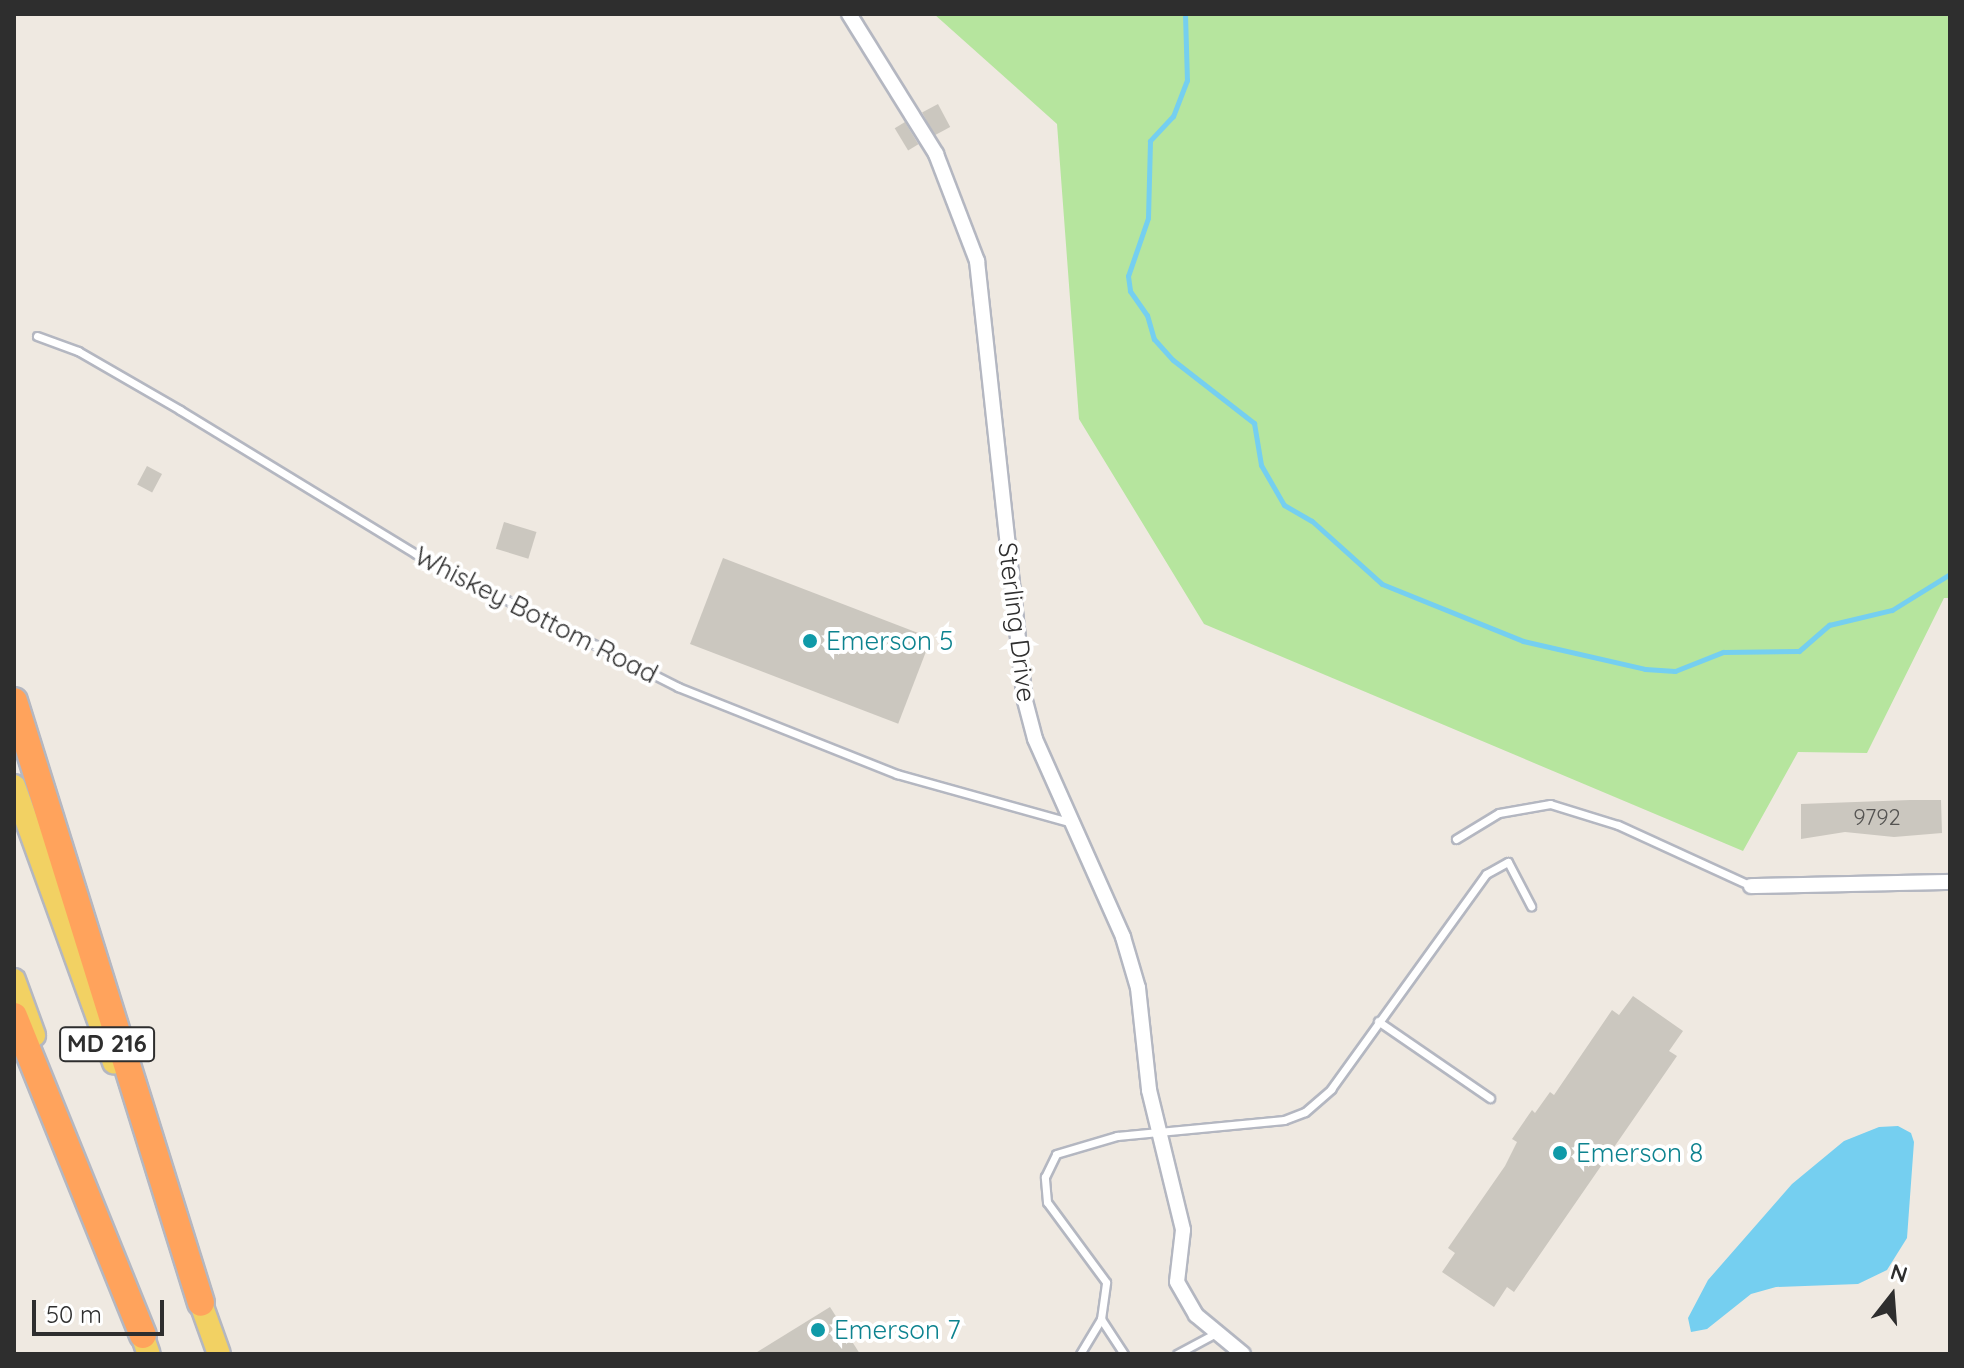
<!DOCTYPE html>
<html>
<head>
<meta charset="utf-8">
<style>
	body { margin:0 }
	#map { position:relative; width:1964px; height:1368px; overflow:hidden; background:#efe9e1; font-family:Quicksand,sans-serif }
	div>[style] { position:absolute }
	.green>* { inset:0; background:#b6e59e }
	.water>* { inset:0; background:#75cff0 }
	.stream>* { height:5px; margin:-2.5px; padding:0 2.5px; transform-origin:2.5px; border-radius:2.5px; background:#75cff0 }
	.building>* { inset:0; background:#cbc7bf; transform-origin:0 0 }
	.roads { filter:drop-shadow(2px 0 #b4b7c1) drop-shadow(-2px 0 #b4b7c1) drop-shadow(0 2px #b4b7c1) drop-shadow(0 -2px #b4b7c1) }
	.service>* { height:7px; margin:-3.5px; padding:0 3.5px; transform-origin:3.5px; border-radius:3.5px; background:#fff }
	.minor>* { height:14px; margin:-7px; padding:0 7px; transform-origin:7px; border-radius:7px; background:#fff }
	.primary>* { height:22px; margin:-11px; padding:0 11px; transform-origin:11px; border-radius:11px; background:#f2d163 }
	.motorway>* { height:26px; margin:-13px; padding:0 13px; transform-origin:13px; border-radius:13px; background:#ffa35c }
	.dots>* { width:22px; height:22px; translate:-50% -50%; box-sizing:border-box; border:4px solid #fff; border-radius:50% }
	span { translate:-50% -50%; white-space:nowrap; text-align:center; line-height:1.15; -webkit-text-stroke:8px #fff; paint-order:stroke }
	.number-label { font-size:22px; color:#555452 }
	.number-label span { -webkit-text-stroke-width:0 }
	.shield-label span { padding:2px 6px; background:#fff; border:2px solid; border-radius:6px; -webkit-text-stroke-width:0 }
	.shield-label { font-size:24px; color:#2e2e2e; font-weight:700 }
	.street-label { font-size:26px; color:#2e2e2e }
	.culture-label { font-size:26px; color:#0d838f }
	.left { translate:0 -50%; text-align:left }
	.frame { position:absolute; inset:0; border:16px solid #2e2e2e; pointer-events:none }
	.north { position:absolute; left:1852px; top:1256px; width:80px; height:80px; -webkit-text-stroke:6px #fff; paint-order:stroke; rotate:17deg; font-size:22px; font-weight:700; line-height:32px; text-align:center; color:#2e2e2e }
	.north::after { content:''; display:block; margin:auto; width:28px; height:36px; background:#2e2e2e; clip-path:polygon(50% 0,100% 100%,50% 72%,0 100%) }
	.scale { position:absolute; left:32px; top:1300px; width:132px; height:36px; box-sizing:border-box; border:4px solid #2e2e2e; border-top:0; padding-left:10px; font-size:24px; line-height:28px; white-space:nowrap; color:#2e2e2e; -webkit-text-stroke:6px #fff; paint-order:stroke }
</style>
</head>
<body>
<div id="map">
	<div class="green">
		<div style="clip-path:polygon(934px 14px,1950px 14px,1950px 598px,1944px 598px,1867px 753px,1798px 752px,1743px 851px,1204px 624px,1079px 419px,1057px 124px)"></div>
	</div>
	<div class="water">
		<div style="clip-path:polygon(1898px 1126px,1911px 1133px,1914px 1142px,1907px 1238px,1887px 1270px,1858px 1284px,1776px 1287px,1751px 1294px,1707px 1329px,1691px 1332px,1688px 1318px,1708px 1280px,1792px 1184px,1844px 1141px,1879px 1127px)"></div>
	</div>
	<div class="stream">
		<div style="left:1185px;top:14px;width:66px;rotate:88.3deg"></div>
		<div style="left:1187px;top:80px;width:39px;rotate:111deg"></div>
		<div style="left:1173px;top:116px;width:34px;rotate:133deg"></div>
		<div style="left:1150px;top:141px;width:77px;rotate:91.5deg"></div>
		<div style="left:1148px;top:218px;width:61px;rotate:109deg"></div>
		<div style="left:1128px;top:276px;width:15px;rotate:82deg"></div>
		<div style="left:1130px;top:291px;width:29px;rotate:55deg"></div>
		<div style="left:1147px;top:315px;width:25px;rotate:74deg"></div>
		<div style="left:1154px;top:339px;width:28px;rotate:48deg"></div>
		<div style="left:1173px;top:360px;width:103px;rotate:37.9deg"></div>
		<div style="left:1254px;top:423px;width:43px;rotate:80.5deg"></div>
		<div style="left:1261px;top:465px;width:46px;rotate:60.1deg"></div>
		<div style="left:1284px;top:505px;width:32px;rotate:30deg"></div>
		<div style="left:1312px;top:521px;width:94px;rotate:42deg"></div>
		<div style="left:1382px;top:584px;width:152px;rotate:22deg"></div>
		<div style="left:1523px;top:641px;width:125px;rotate:12.9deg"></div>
		<div style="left:1645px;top:669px;width:30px;rotate:4deg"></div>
		<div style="left:1675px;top:671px;width:52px;rotate:-21.6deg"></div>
		<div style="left:1723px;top:652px;width:76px;rotate:-0.8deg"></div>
		<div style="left:1799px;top:651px;width:40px;rotate:-41deg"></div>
		<div style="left:1829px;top:625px;width:65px;rotate:-13.4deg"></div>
		<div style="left:1892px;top:610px;width:68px;rotate:-31.8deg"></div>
	</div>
	<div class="building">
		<div style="left:938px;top:104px;width:26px;height:18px;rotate:62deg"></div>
		<div style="left:905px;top:122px;width:26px;height:12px;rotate:59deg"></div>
		<div style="left:147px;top:466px;width:17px;height:21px;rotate:28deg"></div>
		<div style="left:504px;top:522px;width:34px;height:28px;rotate:17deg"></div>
		<div style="left:723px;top:558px;width:223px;height:92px;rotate:21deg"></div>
		<div style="clip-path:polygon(1910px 800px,1941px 800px,1942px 833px,1894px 837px,1845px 832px,1801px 839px,1801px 804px)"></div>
		<div style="clip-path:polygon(1633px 996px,1683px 1031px,1669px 1051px,1677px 1056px,1514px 1292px,1507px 1287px,1494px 1307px,1442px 1272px,1455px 1253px,1448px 1248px,1505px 1166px,1517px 1142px,1512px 1139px,1532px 1110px,1535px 1113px,1550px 1092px,1554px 1095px,1612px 1010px,1619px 1015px)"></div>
		<div style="clip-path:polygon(830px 1307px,860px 1354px,754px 1354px)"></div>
	</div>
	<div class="roads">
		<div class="service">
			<div style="left:37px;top:336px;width:44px;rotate:20.1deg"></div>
			<div style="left:78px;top:351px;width:118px;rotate:30deg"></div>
			<div style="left:180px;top:410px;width:276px;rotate:31.4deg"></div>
			<div style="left:416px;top:554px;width:294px;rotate:26.9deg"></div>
			<div style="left:678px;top:687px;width:236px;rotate:21.7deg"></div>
			<div style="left:897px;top:774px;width:179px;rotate:15.6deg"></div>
			<div style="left:1456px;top:839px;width:50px;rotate:-31.2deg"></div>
			<div style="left:1499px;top:813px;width:52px;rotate:-10deg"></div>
			<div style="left:1550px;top:804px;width:71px;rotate:17.2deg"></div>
			<div style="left:1618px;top:825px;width:146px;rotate:24.6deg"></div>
			<div style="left:1378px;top:1021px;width:136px;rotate:34.5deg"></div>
			<div style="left:1101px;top:1319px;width:42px;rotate:56.7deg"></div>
			<div style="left:1080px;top:1354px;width:41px;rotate:-59deg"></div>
			<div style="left:1101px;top:1319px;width:37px;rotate:-82deg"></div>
			<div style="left:1106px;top:1282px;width:99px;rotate:-126.4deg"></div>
			<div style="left:1047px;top:1202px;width:25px;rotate:-95deg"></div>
			<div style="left:1045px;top:1177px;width:25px;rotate:-64deg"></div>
			<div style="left:1056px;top:1154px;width:64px;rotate:-16.4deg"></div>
			<div style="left:1117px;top:1136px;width:168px;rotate:-5.5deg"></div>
			<div style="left:1284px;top:1120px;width:22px;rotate:-21deg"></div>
			<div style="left:1305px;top:1112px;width:35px;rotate:-41deg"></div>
			<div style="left:1331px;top:1089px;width:265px;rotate:-54.2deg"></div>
			<div style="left:1486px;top:874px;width:25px;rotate:-29deg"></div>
			<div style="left:1508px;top:862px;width:50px;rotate:62.4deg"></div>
			<div style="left:1177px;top:1354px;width:44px;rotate:-28.3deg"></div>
		</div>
		<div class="minor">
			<div style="left:849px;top:14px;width:165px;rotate:58.1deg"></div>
			<div style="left:936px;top:154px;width:115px;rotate:69deg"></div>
			<div style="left:977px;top:261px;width:439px;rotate:83.8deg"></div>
			<div style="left:1024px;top:697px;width:43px;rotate:75.3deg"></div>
			<div style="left:1035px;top:739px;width:217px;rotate:66deg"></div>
			<div style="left:1123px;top:937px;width:53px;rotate:73.6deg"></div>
			<div style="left:1138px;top:988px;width:103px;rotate:83.8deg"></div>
			<div style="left:1149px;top:1090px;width:144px;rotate:76.3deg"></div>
			<div style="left:1183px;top:1230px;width:52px;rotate:96.6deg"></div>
			<div style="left:1177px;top:1282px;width:38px;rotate:60deg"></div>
			<div style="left:1196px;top:1315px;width:61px;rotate:39.7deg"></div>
			<div style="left:1751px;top:886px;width:199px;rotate:-1.2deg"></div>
		</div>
		<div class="primary">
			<div style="left:14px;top:786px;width:294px;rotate:70.1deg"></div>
			<div style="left:14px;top:980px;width:59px;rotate:70deg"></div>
			<div style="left:195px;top:1287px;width:71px;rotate:70.3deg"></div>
			<div style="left:137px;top:1320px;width:36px;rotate:71deg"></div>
		</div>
		<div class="motorway">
			<div style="left:14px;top:701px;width:630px;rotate:72.74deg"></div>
			<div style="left:14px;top:1016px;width:344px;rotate:68deg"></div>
		</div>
	</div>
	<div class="dots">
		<div style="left:810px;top:641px;background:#0f9aa8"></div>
		<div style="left:1560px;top:1153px;background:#0f9aa8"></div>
		<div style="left:818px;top:1330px;background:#0f9aa8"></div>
	</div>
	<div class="number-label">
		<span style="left:1877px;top:818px">9792</span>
	</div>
	<div class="shield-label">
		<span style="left:107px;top:1044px">MD 216</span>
	</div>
	<div class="street-label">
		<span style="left:536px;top:615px;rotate:27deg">Whiskey Bottom Road</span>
		<span style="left:1017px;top:622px;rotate:83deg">Sterling Drive</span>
	</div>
	<div class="culture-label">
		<span class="left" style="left:826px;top:641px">Emerson 5</span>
		<span class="left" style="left:1576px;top:1153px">Emerson 8</span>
		<span class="left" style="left:834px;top:1330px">Emerson 7</span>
	</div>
	<div class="frame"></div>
	<div class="north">N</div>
	<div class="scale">50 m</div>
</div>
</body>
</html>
